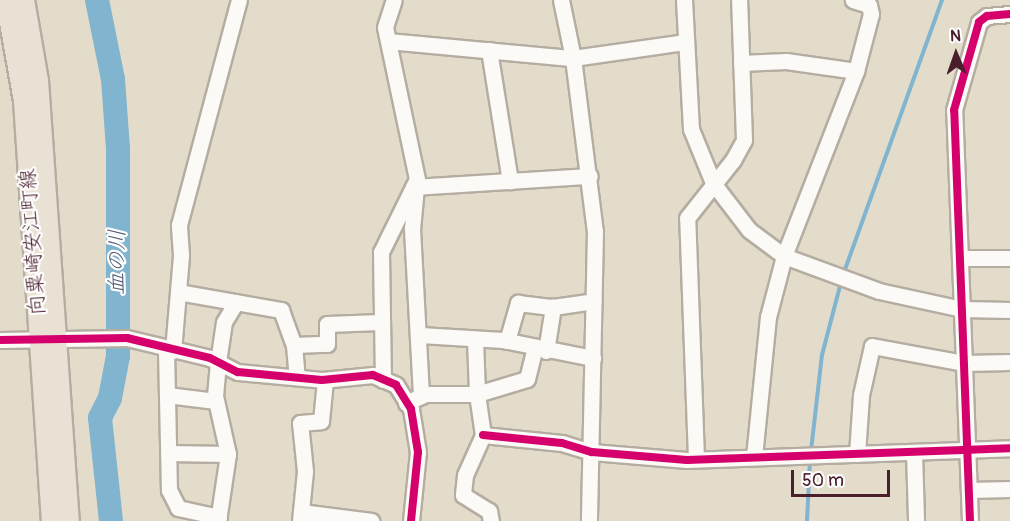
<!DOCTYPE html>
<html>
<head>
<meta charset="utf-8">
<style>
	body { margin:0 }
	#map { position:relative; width:1010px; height:521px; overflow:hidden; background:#e4dcca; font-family:Pangolin,"Klee One",sans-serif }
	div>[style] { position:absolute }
	.stream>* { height:4px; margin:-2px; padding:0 2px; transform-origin:2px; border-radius:2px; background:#81b4ce }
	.river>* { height:24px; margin:-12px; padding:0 12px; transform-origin:12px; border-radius:12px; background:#81b4ce }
	.roads { filter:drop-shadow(2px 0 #b5ada2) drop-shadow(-2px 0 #b5ada2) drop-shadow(0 2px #b5ada2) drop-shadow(0 -2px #b5ada2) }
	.minor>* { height:15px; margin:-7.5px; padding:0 7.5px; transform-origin:7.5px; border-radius:7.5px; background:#fbfaf7 }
	.major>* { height:20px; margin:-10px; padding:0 10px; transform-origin:10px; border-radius:10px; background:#eae1d5 }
	.cycleway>* { height:8px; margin:-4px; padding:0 4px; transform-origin:4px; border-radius:4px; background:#d6006c }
	span { translate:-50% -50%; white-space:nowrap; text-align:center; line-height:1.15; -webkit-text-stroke:4.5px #fff; paint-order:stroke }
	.street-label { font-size:21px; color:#4a1f2b }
	.water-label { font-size:22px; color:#4f5a75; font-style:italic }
	.north { position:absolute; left:926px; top:24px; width:60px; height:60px; -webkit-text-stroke:4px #fff; paint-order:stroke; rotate:358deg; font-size:16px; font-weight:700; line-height:24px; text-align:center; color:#4a1f2b }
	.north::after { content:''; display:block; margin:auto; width:21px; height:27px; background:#4a1f2b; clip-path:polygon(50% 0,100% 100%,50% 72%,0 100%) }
	.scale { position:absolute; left:791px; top:470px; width:99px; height:27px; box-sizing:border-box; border:3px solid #4a1f2b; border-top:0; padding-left:8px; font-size:18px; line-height:21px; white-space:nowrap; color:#4a1f2b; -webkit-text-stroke:4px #fff; paint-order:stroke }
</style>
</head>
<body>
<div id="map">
	<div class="stream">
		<div style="left:843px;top:275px;width:292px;rotate:-70.2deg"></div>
		<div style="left:811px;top:451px;width:97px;rotate:-83.5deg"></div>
		<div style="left:822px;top:355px;width:75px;rotate:-75.4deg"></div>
		<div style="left:807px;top:521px;width:62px;rotate:-87.2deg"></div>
	</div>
	<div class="river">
		<div style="left:97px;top:0;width:81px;rotate:78.6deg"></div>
		<div style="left:113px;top:79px;width:70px;rotate:85.9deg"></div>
		<div style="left:118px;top:149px;width:207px;rotate:90deg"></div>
		<div style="left:118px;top:356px;width:43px;rotate:100.8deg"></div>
		<div style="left:110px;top:398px;width:22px;rotate:117deg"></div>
		<div style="left:100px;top:418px;width:104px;rotate:83.9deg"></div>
	</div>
	<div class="roads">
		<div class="minor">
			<div style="left:561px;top:0;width:59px;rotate:78.3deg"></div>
			<div style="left:573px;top:58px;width:174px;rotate:82.8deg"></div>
			<div style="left:595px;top:231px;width:290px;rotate:91.2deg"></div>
			<div style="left:684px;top:0;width:129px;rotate:86.9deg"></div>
			<div style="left:691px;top:129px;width:58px;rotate:67.8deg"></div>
			<div style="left:713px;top:183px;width:59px;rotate:52.5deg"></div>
			<div style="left:749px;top:230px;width:44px;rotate:36.6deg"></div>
			<div style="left:784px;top:256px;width:101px;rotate:20.2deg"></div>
			<div style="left:879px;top:291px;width:85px;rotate:12.2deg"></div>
			<div style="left:962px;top:309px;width:48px;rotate:1.2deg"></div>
			<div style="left:388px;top:41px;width:186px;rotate:5.3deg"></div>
			<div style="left:573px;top:58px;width:114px;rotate:-8.1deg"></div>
			<div style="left:489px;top:50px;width:133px;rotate:80.9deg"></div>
			<div style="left:741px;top:63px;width:45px;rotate:-2.5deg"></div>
			<div style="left:786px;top:61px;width:71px;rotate:8.1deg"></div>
			<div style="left:413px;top:187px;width:177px;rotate:-3.6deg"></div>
			<div style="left:416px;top:187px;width:42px;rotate:95.4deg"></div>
			<div style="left:412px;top:229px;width:167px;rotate:86.9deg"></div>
			<div style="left:960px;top:258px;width:50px"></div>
			<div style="left:178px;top:292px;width:105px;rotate:9.9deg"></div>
			<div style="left:281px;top:310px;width:37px;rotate:70deg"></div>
			<div style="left:294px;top:345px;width:32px;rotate:85deg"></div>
			<div style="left:420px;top:335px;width:83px;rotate:3.4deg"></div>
			<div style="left:503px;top:340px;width:92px;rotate:11.3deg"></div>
			<div style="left:475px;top:339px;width:55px;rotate:87.9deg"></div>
			<div style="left:477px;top:394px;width:52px;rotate:-16.7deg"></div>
			<div style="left:527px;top:379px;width:32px;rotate:-76deg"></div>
			<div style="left:0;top:340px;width:127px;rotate:-0.9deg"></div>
			<div style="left:127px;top:338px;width:85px;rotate:13.5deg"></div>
			<div style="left:210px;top:358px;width:31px;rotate:27deg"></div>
			<div style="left:238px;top:372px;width:84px;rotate:5.4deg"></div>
			<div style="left:322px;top:380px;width:51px;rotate:-5.6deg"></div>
			<div style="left:373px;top:375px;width:25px;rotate:23deg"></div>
			<div style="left:396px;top:385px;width:28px;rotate:58deg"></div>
			<div style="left:411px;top:409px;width:44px;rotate:80.8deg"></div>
			<div style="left:418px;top:452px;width:69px;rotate:95.8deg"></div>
			<div style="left:507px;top:341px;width:40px;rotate:-74deg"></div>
			<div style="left:518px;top:303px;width:35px;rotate:7deg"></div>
			<div style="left:553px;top:307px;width:41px;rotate:-8.3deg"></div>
			<div style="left:294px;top:345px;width:33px;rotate:-2deg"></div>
			<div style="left:327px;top:344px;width:20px;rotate:-90deg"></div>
			<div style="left:327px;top:324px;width:53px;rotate:-2.2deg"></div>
			<div style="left:166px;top:349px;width:141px;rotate:88.8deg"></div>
			<div style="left:169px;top:490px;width:20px;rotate:63deg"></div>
			<div style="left:178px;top:508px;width:42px;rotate:12.4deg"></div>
			<div style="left:173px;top:351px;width:96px;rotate:-85.2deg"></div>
			<div style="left:181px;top:255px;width:30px;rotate:-94deg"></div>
			<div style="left:179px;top:225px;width:233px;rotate:-75.1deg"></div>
			<div style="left:546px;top:351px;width:45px;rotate:-81deg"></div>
			<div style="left:383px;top:380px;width:128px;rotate:-90.9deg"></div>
			<div style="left:381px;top:252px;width:81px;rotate:-63.7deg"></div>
			<div style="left:417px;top:179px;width:155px;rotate:-101.9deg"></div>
			<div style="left:385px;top:27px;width:28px;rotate:-72deg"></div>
			<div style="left:167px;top:395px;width:49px;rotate:7deg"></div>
			<div style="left:406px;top:403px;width:21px;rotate:-25deg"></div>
			<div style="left:425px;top:394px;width:52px"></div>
			<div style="left:477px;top:394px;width:41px;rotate:81.7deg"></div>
			<div style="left:483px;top:435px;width:44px;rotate:114.2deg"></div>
			<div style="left:465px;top:475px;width:20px;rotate:96deg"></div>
			<div style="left:463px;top:495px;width:31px;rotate:32deg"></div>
			<div style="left:489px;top:511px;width:10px;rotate:79deg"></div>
			<div style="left:483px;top:435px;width:79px;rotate:5.8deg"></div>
			<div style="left:562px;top:443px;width:31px;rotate:17deg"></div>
			<div style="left:592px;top:452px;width:95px;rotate:4.8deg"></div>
			<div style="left:687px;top:460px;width:323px;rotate:-2.1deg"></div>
			<div style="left:914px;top:452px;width:69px;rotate:88.3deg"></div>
			<div style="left:168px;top:453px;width:60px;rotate:1deg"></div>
			<div style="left:857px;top:454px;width:59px;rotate:-86.1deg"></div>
			<div style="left:861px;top:395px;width:50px;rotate:-77.3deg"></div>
			<div style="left:872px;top:346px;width:94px;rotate:10.5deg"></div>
			<div style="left:964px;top:363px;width:46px;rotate:-1.2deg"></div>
			<div style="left:754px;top:457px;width:141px;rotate:-84.3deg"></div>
			<div style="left:768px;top:317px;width:63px;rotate:-75.3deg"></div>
			<div style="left:784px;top:256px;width:199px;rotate:-68.7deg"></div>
			<div style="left:856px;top:71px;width:59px;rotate:-75.3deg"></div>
			<div style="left:871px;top:14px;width:9px;rotate:-103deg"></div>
			<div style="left:869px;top:5px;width:17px;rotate:-163deg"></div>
			<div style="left:696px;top:458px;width:240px;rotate:-92.1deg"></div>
			<div style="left:687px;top:218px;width:74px;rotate:-51.6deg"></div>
			<div style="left:733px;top:160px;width:23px;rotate:-61deg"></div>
			<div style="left:744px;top:140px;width:140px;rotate:-92deg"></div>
			<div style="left:969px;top:490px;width:41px;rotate:-1.4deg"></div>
			<div style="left:301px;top:512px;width:71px;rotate:7.3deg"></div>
			<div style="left:218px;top:521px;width:68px;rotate:-81.5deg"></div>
			<div style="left:228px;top:454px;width:59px;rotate:-102.6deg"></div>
			<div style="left:215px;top:396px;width:34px;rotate:-85deg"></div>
			<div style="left:218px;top:362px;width:40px;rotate:-81.5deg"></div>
			<div style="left:224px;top:322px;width:23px;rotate:-59deg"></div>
			<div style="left:300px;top:521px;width:50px;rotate:-84.3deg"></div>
			<div style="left:305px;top:471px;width:48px;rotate:-95.9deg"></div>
			<div style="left:300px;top:423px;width:21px;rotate:-5deg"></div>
			<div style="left:321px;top:421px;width:41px;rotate:-84.4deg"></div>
			<div style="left:970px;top:521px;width:411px;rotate:-92.2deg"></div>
			<div style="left:954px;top:110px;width:91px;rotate:-74.1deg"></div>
			<div style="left:979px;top:22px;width:10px;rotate:-37deg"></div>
			<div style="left:987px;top:16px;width:23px;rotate:-5deg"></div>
		</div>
		<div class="major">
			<div style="left:6px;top:0;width:103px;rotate:79.9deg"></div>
			<div style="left:24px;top:101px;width:421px;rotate:86.2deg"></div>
			<div style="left:24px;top:0;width:82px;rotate:80.2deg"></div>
			<div style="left:38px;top:81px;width:441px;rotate:86deg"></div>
		</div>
	</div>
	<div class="cycleway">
		<div style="left:0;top:340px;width:127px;rotate:-0.9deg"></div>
		<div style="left:127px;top:338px;width:85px;rotate:13.5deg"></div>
		<div style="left:210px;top:358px;width:31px;rotate:27deg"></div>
		<div style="left:238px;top:372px;width:84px;rotate:5.4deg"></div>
		<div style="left:322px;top:380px;width:51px;rotate:-5.6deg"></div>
		<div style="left:373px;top:375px;width:25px;rotate:23deg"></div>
		<div style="left:396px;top:385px;width:28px;rotate:58deg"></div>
		<div style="left:411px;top:409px;width:44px;rotate:80.8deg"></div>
		<div style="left:418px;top:452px;width:69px;rotate:95.8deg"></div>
		<div style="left:483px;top:435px;width:79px;rotate:5.8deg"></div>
		<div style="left:562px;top:443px;width:31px;rotate:17deg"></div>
		<div style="left:592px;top:452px;width:95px;rotate:4.8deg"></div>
		<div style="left:687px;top:460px;width:323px;rotate:-2.1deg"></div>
		<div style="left:970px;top:521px;width:411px;rotate:-92.2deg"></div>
		<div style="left:954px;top:110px;width:91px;rotate:-74.1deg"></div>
		<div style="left:979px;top:22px;width:10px;rotate:-37deg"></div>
		<div style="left:987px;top:16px;width:23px;rotate:-5deg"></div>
	</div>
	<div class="street-label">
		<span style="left:33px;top:242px;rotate:-94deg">向粟崎安江町線</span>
	</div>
	<div class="water-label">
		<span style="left:118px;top:262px;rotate:-90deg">血の川</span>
	</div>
	<div class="north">N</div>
	<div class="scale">50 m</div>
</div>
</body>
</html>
